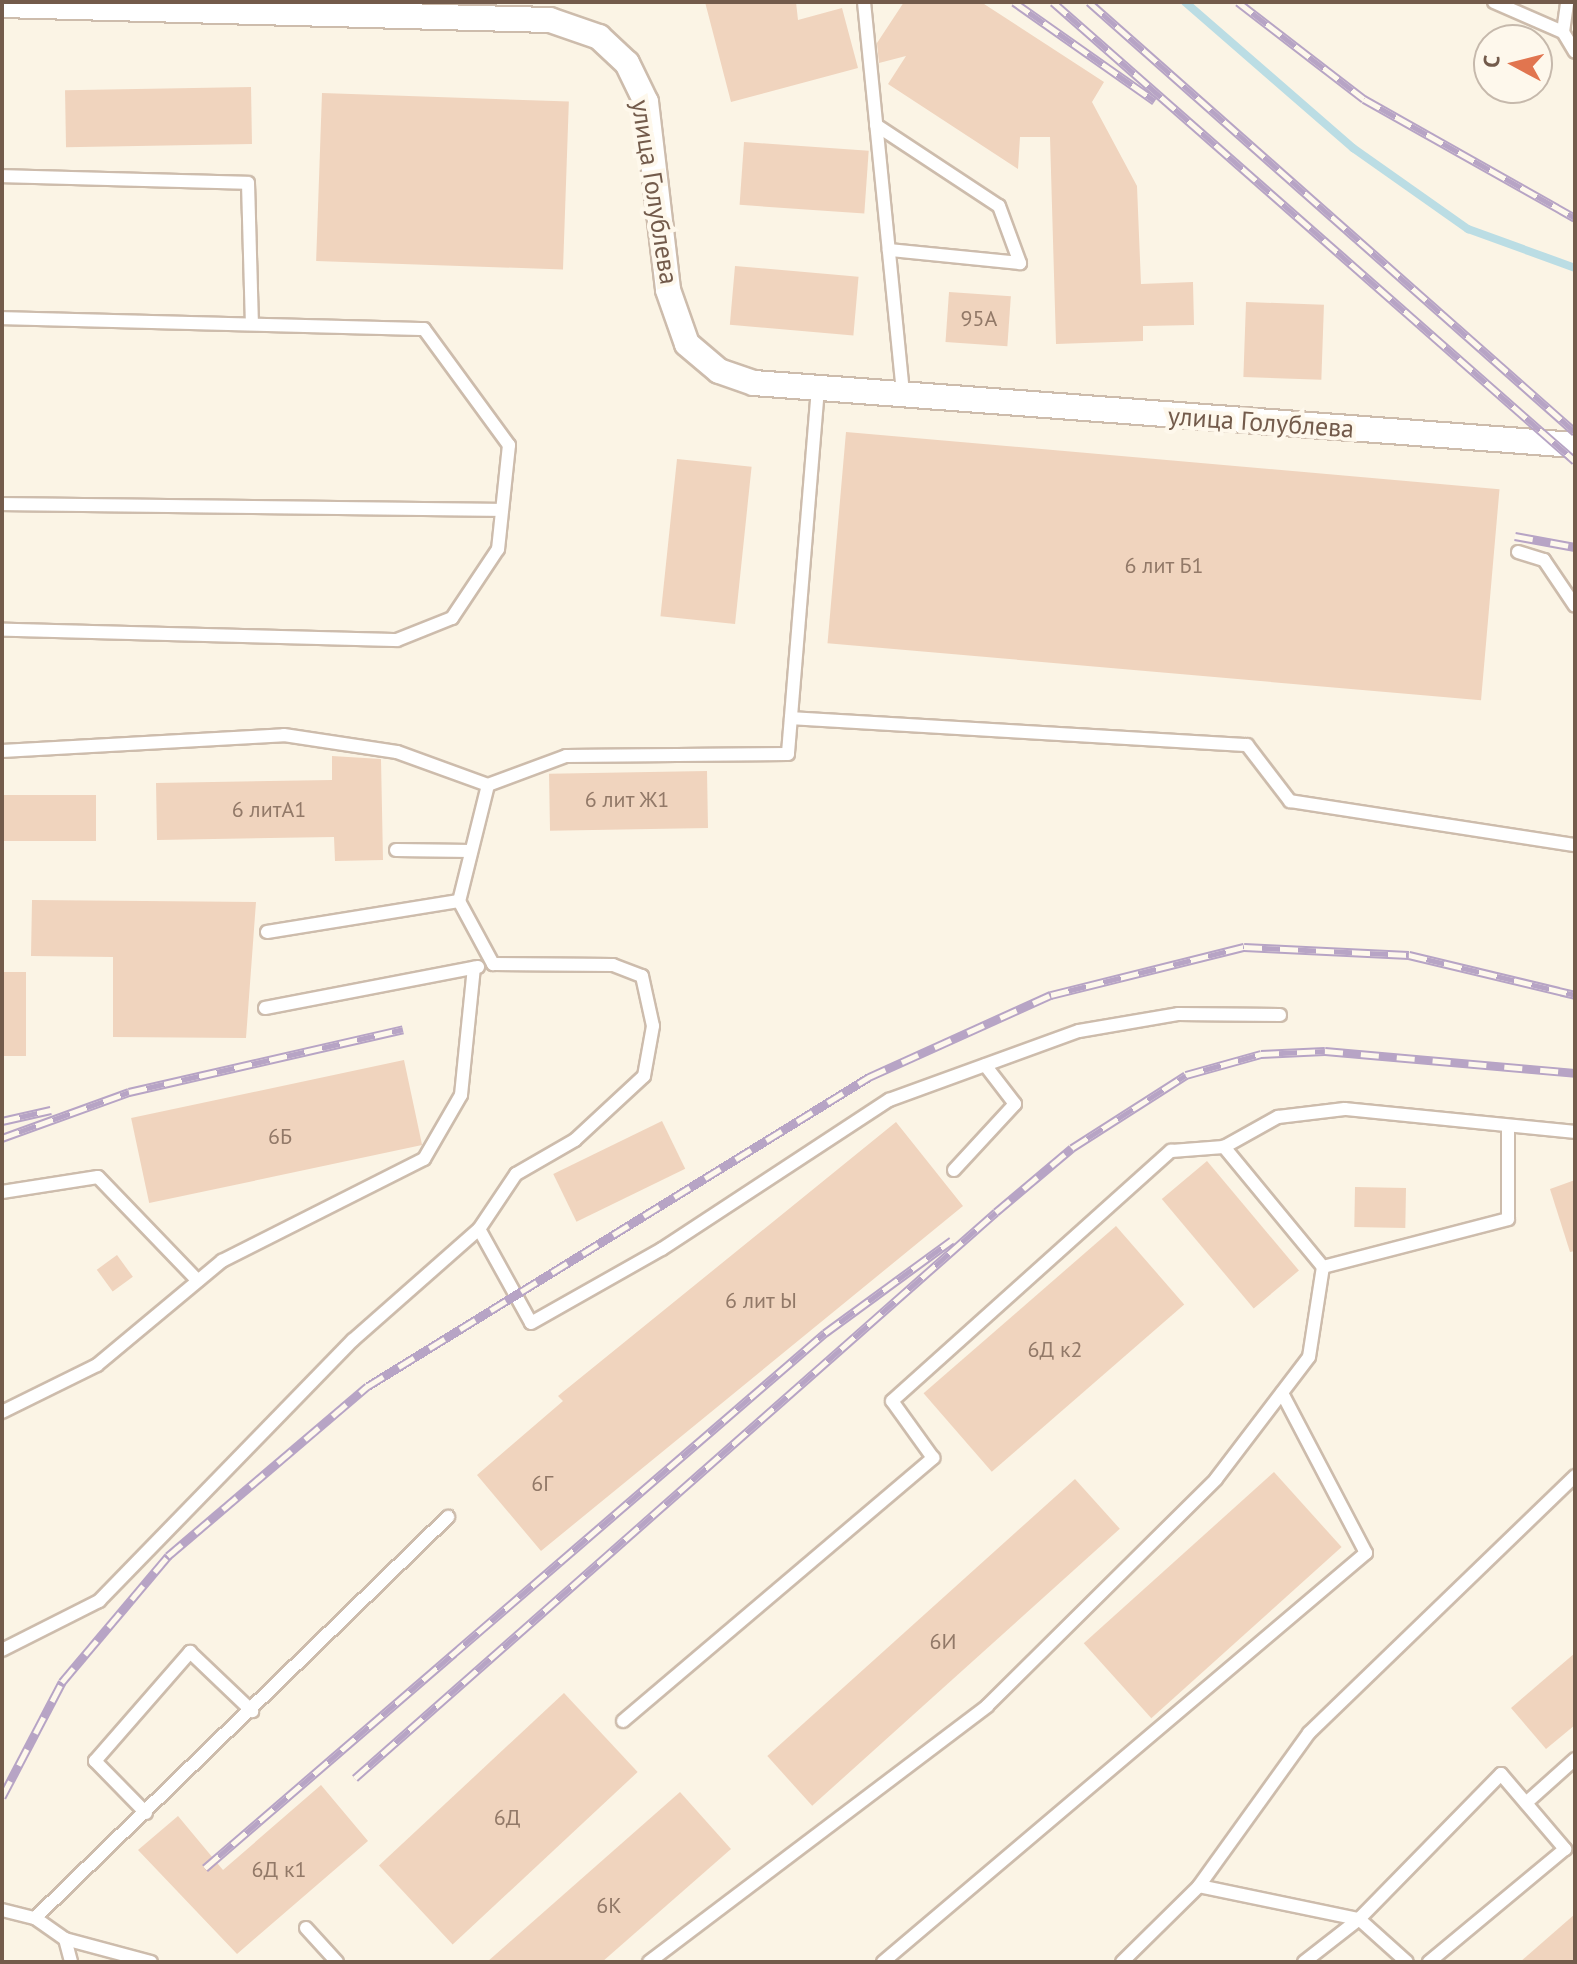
<!DOCTYPE html>
<html>
<head>
<meta charset="utf-8">
<style>
	body { margin:0 }
	#map { position:relative; width:1577px; height:1964px; overflow:hidden; background:#fbf4e5; font-family:"PT Sans",sans-serif }
	div>[style] { position:absolute }
	.stream>* { height:8px; margin:-4px; padding:0 4px; transform-origin:4px; border-radius:4px; background:#bbdde4 }
	.building>* { inset:0; background:#f0d4be; transform-origin:0 0 }
	.roads { filter:drop-shadow(2px 0 #cdbcac) drop-shadow(-2px 0 #cdbcac) drop-shadow(0 2px #cdbcac) drop-shadow(0 -2px #cdbcac) }
	.lane>* { height:12px; margin:-6px; padding:0 6px; transform-origin:6px; border-radius:6px; background:#fff }
	.street>* { height:24px; margin:-12px; padding:0 12px; transform-origin:12px; border-radius:12px; background:#fff }
	.rail>* { height:9px; margin-top:-4.5px; transform-origin:0; background:repeating-linear-gradient(90deg,#fef8ec 0 18px,#b7a4c5 0 36px); box-sizing:border-box; border-block:2px solid #b7a4c5 }
	span { translate:-50% -50%; white-space:nowrap; text-align:center; line-height:1.15; -webkit-text-stroke:8px #fef8ec; paint-order:stroke }
	.number-label { font-size:22px; color:#927968 }
	.number-label span { -webkit-text-stroke-width:0 }
	.street-label { font-size:26px; color:#735b4b }
	.frame { position:absolute; inset:0; border:4px solid #735b4b; pointer-events:none }
	.north { position:absolute; left:1473px; top:24px; width:80px; height:80px; box-sizing:border-box; background:#fef8ec; border:2px solid #c6b9ac; border-radius:50%; rotate:277deg; font-size:22px; font-weight:700; line-height:32px; text-align:center; color:#735b4b }
	.north::after { content:''; display:block; margin:auto; width:28px; height:36px; background:#e1754f; clip-path:polygon(50% 0,100% 100%,50% 72%,0 100%) }
</style>
</head>
<body>
<div id="map">
	<div class="stream">
		<div style="left:1185px;top:2px;width:223px;rotate:41deg"></div>
		<div style="left:1353px;top:148px;width:141px;rotate:35.2deg"></div>
		<div style="left:1468px;top:229px;width:114px;rotate:20deg"></div>
	</div>
	<div class="building">
		<div style="clip-path:polygon(705px 2px,796px 2px,798px 20px,842px 8px,858px 68px,731px 102px)"></div>
		<div style="clip-path:polygon(904px 2px,981px 2px,1104px 82px,1092px 102px,1137px 186px,1141px 284px,1193px 282px,1194px 325px,1143px 326px,1143px 341px,1056px 344px,1050px 137px,1020px 137px,1018px 169px,888px 84px,906px 56px,879px 63px,877px 43px)"></div>
		<div style="left:251px;top:87px;width:57px;height:186px;rotate:89deg"></div>
		<div style="left:322px;top:93px;width:247px;height:168px;rotate:2deg"></div>
		<div style="left:744px;top:142px;width:125px;height:63px;rotate:4deg"></div>
		<div style="left:735px;top:266px;width:124px;height:59px;rotate:5deg"></div>
		<div style="left:949px;top:292px;width:62px;height:50px;rotate:4deg"></div>
		<div style="left:1246px;top:302px;width:78px;height:75px;rotate:2deg"></div>
		<div style="left:846px;top:432px;width:656px;height:212px;rotate:5deg"></div>
		<div style="left:677px;top:459px;width:75px;height:158px;rotate:6deg"></div>
		<div style="clip-path:polygon(332px 756px,381px 759px,383px 860px,335px 861px,334px 837px,157px 840px,156px 783px,332px 780px)"></div>
		<div style="left:707px;top:771px;width:57px;height:158px;rotate:89deg"></div>
		<div style="left:2px;top:795px;width:94px;height:46px"></div>
		<div style="clip-path:polygon(32px 900px,256px 902px,246px 1038px,113px 1037px,113px 957px,31px 956px)"></div>
		<div style="left:2px;top:972px;width:24px;height:84px"></div>
		<div style="left:404px;top:1060px;width:87px;height:279px;rotate:78deg"></div>
		<div style="left:662px;top:1121px;width:53px;height:121px;rotate:64deg"></div>
		<div style="clip-path:polygon(896px 1122px,963px 1206px,541px 1551px,477px 1475px,563px 1401px,558px 1396px)"></div>
		<div style="left:1207px;top:1161px;width:143px;height:59px;rotate:50deg"></div>
		<div style="clip-path:polygon(1575px 1180px,1575px 1251px,1570px 1252px,1550px 1189px)"></div>
		<div style="left:1355px;top:1187px;width:51px;height:40px;rotate:1deg"></div>
		<div style="left:1116px;top:1226px;width:104px;height:255px;rotate:49deg"></div>
		<div style="left:117px;top:1255px;width:27px;height:25px;rotate:54deg"></div>
		<div style="left:1274px;top:1472px;width:101px;height:256px;rotate:48deg"></div>
		<div style="left:1075px;top:1479px;width:67px;height:414px;rotate:48deg"></div>
		<div style="clip-path:polygon(1575px 1653px,1575px 1725px,1546px 1749px,1511px 1708px)"></div>
		<div style="left:564px;top:1693px;width:108px;height:253px;rotate:47deg"></div>
		<div style="clip-path:polygon(321px 1785px,368px 1841px,237px 1954px,138px 1850px,178px 1816px,223px 1870px)"></div>
		<div style="clip-path:polygon(680px 1792px,731px 1849px,602px 1962px,487px 1962px)"></div>
		<div style="clip-path:polygon(1575px 1914px,1575px 1962px,1520px 1962px)"></div>
	</div>
	<div class="roads">
		<div class="lane">
			<div style="left:864px;top:2px;width:395px;rotate:84.3deg"></div>
			<div style="left:1494px;top:2px;width:75px;rotate:23.5deg"></div>
			<div style="left:1563px;top:32px;width:30px;rotate:-82deg"></div>
			<div style="left:1563px;top:32px;width:23px;rotate:59deg"></div>
			<div style="left:876px;top:125px;width:147px;rotate:33.4deg"></div>
			<div style="left:999px;top:206px;width:61px;rotate:69.8deg"></div>
			<div style="left:1020px;top:263px;width:132px;rotate:-174.3deg"></div>
			<div style="left:2px;top:176px;width:246px;rotate:1.6deg"></div>
			<div style="left:248px;top:183px;width:141px;rotate:88.4deg"></div>
			<div style="left:2px;top:318px;width:422px;rotate:1.5deg"></div>
			<div style="left:424px;top:329px;width:144px;rotate:53.8deg"></div>
			<div style="left:509px;top:445px;width:105px;rotate:96deg"></div>
			<div style="left:498px;top:549px;width:83px;rotate:123.7deg"></div>
			<div style="left:452px;top:618px;width:59px;rotate:158.2deg"></div>
			<div style="left:397px;top:640px;width:395px;rotate:-178.5deg"></div>
			<div style="left:818px;top:388px;width:367px;rotate:94.7deg"></div>
			<div style="left:788px;top:754px;width:222px;rotate:179.5deg"></div>
			<div style="left:566px;top:756px;width:83px;rotate:159.6deg"></div>
			<div style="left:488px;top:785px;width:120px;rotate:104deg"></div>
			<div style="left:459px;top:901px;width:72px;rotate:61.6deg"></div>
			<div style="left:493px;top:964px;width:120px;rotate:0.5deg"></div>
			<div style="left:613px;top:965px;width:31px;rotate:21deg"></div>
			<div style="left:642px;top:976px;width:51px;rotate:77.6deg"></div>
			<div style="left:653px;top:1026px;width:51px;rotate:100.2deg"></div>
			<div style="left:644px;top:1076px;width:94px;rotate:137.2deg"></div>
			<div style="left:575px;top:1140px;width:68px;rotate:150deg"></div>
			<div style="left:516px;top:1174px;width:66px;rotate:123.9deg"></div>
			<div style="left:479px;top:1229px;width:107px;rotate:61deg"></div>
			<div style="left:531px;top:1323px;width:150px;rotate:-29.5deg"></div>
			<div style="left:662px;top:1249px;width:272px;rotate:-33.3deg"></div>
			<div style="left:889px;top:1100px;width:202px;rotate:-20deg"></div>
			<div style="left:1079px;top:1031px;width:100px;rotate:-9.7deg"></div>
			<div style="left:1178px;top:1014px;width:102px;rotate:0.6deg"></div>
			<div style="left:2px;top:504px;width:500px;rotate:0.69deg"></div>
			<div style="left:1518px;top:552px;width:27px;rotate:17deg"></div>
			<div style="left:1544px;top:560px;width:55px;rotate:56deg"></div>
			<div style="left:791px;top:718px;width:457px;rotate:3.4deg"></div>
			<div style="left:1247px;top:745px;width:71px;rotate:52.5deg"></div>
			<div style="left:1290px;top:801px;width:288px;rotate:8.8deg"></div>
			<div style="left:2px;top:751px;width:282px;rotate:-3.2deg"></div>
			<div style="left:284px;top:735px;width:114px;rotate:8.6deg"></div>
			<div style="left:397px;top:752px;width:97px;rotate:19.9deg"></div>
			<div style="left:396px;top:850px;width:75px;rotate:0.8deg"></div>
			<div style="left:267px;top:932px;width:194px;rotate:-9.2deg"></div>
			<div style="left:265px;top:1008px;width:217px;rotate:-10.9deg"></div>
			<div style="left:954px;top:1170px;width:90px;rotate:-47.3deg"></div>
			<div style="left:1015px;top:1104px;width:49px;rotate:-127.6deg"></div>
			<div style="left:2px;top:1192px;width:97px;rotate:-8.9deg"></div>
			<div style="left:98px;top:1177px;width:144px;rotate:46.1deg"></div>
			<div style="left:1323px;top:1267px;width:156px;rotate:-129.5deg"></div>
			<div style="left:1224px;top:1147px;width:62px;rotate:-29.1deg"></div>
			<div style="left:1278px;top:1117px;width:67px;rotate:-6.8deg"></div>
			<div style="left:1345px;top:1109px;width:231px;rotate:5.7deg"></div>
			<div style="left:2px;top:1412px;width:106px;rotate:-26.3deg"></div>
			<div style="left:97px;top:1365px;width:163px;rotate:-39.8deg"></div>
			<div style="left:222px;top:1261px;width:226px;rotate:-26.8deg"></div>
			<div style="left:424px;top:1159px;width:74px;rotate:-60deg"></div>
			<div style="left:461px;top:1095px;width:128px;rotate:-84.2deg"></div>
			<div style="left:2px;top:1650px;width:109px;rotate:-26.8deg"></div>
			<div style="left:99px;top:1601px;width:364px;rotate:-45.8deg"></div>
			<div style="left:353px;top:1340px;width:168px;rotate:-41.4deg"></div>
			<div style="left:623px;top:1721px;width:407px;rotate:-40.3deg"></div>
			<div style="left:933px;top:1458px;width:70px;rotate:-125.7deg"></div>
			<div style="left:892px;top:1401px;width:375px;rotate:-41.9deg"></div>
			<div style="left:1171px;top:1151px;width:53px;rotate:-4.3deg"></div>
			<div style="left:1526px;top:1803px;width:66px;rotate:-41.9deg"></div>
			<div style="left:146px;top:1813px;width:73px;rotate:-134.4deg"></div>
			<div style="left:95px;top:1761px;width:145px;rotate:-48.9deg"></div>
			<div style="left:190px;top:1652px;width:86px;rotate:43.6deg"></div>
			<div style="left:1199px;top:1886px;width:188px;rotate:-54.3deg"></div>
			<div style="left:1309px;top:1733px;width:370px;rotate:-44deg"></div>
			<div style="left:2px;top:1910px;width:34px;rotate:14deg"></div>
			<div style="left:35px;top:1918px;width:37px;rotate:35deg"></div>
			<div style="left:65px;top:1939px;width:24px;rotate:75deg"></div>
			<div style="left:35px;top:1918px;width:576px;rotate:-44.16deg"></div>
			<div style="left:306px;top:1928px;width:46px;rotate:47.6deg"></div>
			<div style="left:65px;top:1939px;width:89px;rotate:15deg"></div>
			<div style="left:649px;top:1962px;width:424px;rotate:-37.1deg"></div>
			<div style="left:987px;top:1706px;width:322px;rotate:-44.7deg"></div>
			<div style="left:1216px;top:1479px;width:153px;rotate:-52.7deg"></div>
			<div style="left:1309px;top:1357px;width:91px;rotate:-81.2deg"></div>
			<div style="left:1323px;top:1267px;width:191px;rotate:-14.5deg"></div>
			<div style="left:1508px;top:1219px;width:90px;rotate:-90deg"></div>
			<div style="left:883px;top:1962px;width:633px;rotate:-40.26deg"></div>
			<div style="left:1366px;top:1553px;width:181px;rotate:-117.7deg"></div>
			<div style="left:1122px;top:1962px;width:108px;rotate:-44.6deg"></div>
			<div style="left:1199px;top:1886px;width:163px;rotate:11.7deg"></div>
			<div style="left:1359px;top:1919px;width:203px;rotate:-45.6deg"></div>
			<div style="left:1501px;top:1774px;width:99px;rotate:49.5deg"></div>
			<div style="left:1565px;top:1849px;width:177px;rotate:140.3deg"></div>
			<div style="left:1304px;top:1962px;width:70px;rotate:-38deg"></div>
			<div style="left:1359px;top:1919px;width:64px;rotate:41.9deg"></div>
		</div>
		<div class="street">
			<div style="left:2px;top:5px;width:548px;rotate:1.57deg"></div>
			<div style="left:550px;top:20px;width:52px;rotate:19.1deg"></div>
			<div style="left:599px;top:37px;width:38px;rotate:43deg"></div>
			<div style="left:627px;top:63px;width:43px;rotate:64deg"></div>
			<div style="left:646px;top:102px;width:189px;rotate:83.3deg"></div>
			<div style="left:668px;top:290px;width:57px;rotate:70.6deg"></div>
			<div style="left:687px;top:344px;width:42px;rotate:40.2deg"></div>
			<div style="left:719px;top:371px;width:37px;rotate:19deg"></div>
			<div style="left:754px;top:383px;width:823px;rotate:4.32deg"></div>
		</div>
	</div>
	<div class="rail">
		<div style="left:1014px;top:2px;width:172px;rotate:35.1deg"></div>
		<div style="left:1053px;top:2px;width:695px;rotate:41.33deg"></div>
		<div style="left:1089px;top:2px;width:649px;rotate:41.5deg"></div>
		<div style="left:1238px;top:2px;width:159px;rotate:37.6deg"></div>
		<div style="left:1364px;top:99px;width:242px;rotate:29.4deg"></div>
		<div style="left:1515px;top:536px;width:61px;rotate:10.4deg"></div>
		<div style="left:2px;top:1121px;width:50px;rotate:-12.7deg"></div>
		<div style="left:2px;top:1138px;width:135px;rotate:-19.9deg"></div>
		<div style="left:129px;top:1092px;width:281px;rotate:-12.9deg"></div>
		<div style="left:355px;top:1778px;width:855px;rotate:-41.44deg"></div>
		<div style="left:996px;top:1212px;width:99px;rotate:-40.1deg"></div>
		<div style="left:1072px;top:1148px;width:135px;rotate:-32.6deg"></div>
		<div style="left:1186px;top:1075px;width:78px;rotate:-15.6deg"></div>
		<div style="left:1261px;top:1054px;width:64px;rotate:-2.7deg"></div>
		<div style="left:1325px;top:1051px;width:251px;rotate:5deg"></div>
		<div style="left:2px;top:1797px;width:130px;rotate:-62.4deg"></div>
		<div style="left:62px;top:1682px;width:165px;rotate:-49.9deg"></div>
		<div style="left:168px;top:1556px;width:262px;rotate:-40.4deg"></div>
		<div style="left:368px;top:1386px;width:589px;rotate:-31.66deg"></div>
		<div style="left:869px;top:1077px;width:200px;rotate:-24.3deg"></div>
		<div style="left:1051px;top:995px;width:199px;rotate:-14deg"></div>
		<div style="left:1244px;top:947px;width:165px;rotate:2.8deg"></div>
		<div style="left:1409px;top:955px;width:171px;rotate:13.5deg"></div>
		<div style="left:205px;top:1868px;width:819px;rotate:-40.79deg"></div>
		<div style="left:825px;top:1333px;width:157px;rotate:-36.2deg"></div>
	</div>
	<div class="number-label">
		<span style="left:979px;top:319px">95А</span>
		<span style="left:1164px;top:566px">6 лит Б1</span>
		<span style="left:627px;top:800px">6 лит Ж1</span>
		<span style="left:269px;top:810px">6 литА1</span>
		<span style="left:280px;top:1137px">6Б</span>
		<span style="left:761px;top:1301px">6 лит Ы</span>
		<span style="left:1055px;top:1350px">6Д к2</span>
		<span style="left:542px;top:1484px">6Г</span>
		<span style="left:943px;top:1642px">6И</span>
		<span style="left:507px;top:1818px">6Д</span>
		<span style="left:279px;top:1870px">6Д к1</span>
		<span style="left:609px;top:1906px">6К</span>
	</div>
	<div class="street-label">
		<span style="left:655px;top:192px;rotate:81deg">улица Голублева</span>
		<span style="left:1261px;top:422px;rotate:4deg">улица Голублева</span>
	</div>
	<div class="frame"></div>
	<div class="north">С</div>
</div>
</body>
</html>
